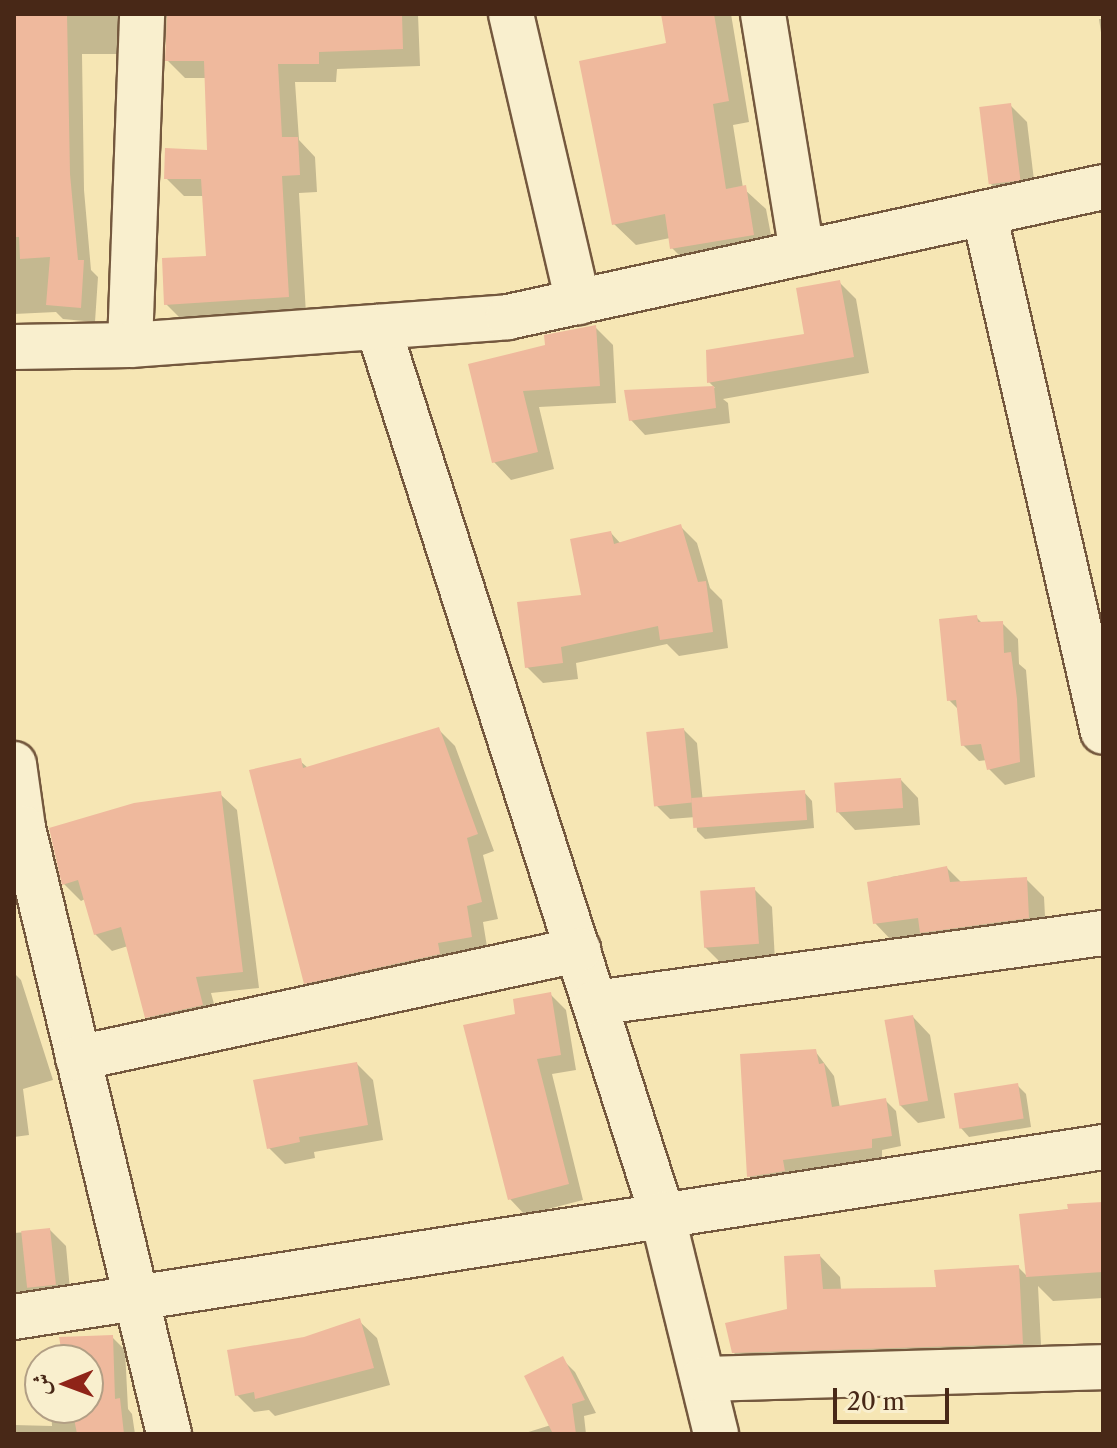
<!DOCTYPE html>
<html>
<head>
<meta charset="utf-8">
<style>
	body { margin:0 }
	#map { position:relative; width:1117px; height:1448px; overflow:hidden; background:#f6e6b4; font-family:"Libre Caslon Text",Amiri,serif }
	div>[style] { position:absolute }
	.shadow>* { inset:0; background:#0003 }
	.building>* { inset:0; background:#efb99d; transform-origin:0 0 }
	.roads { filter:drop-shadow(2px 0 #74583e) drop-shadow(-2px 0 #74583e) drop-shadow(0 2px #74583e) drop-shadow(0 -2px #74583e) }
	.street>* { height:44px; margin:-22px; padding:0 22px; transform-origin:22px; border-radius:22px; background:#f9efce }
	span { translate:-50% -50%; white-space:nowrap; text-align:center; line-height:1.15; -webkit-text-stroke:6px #f9efce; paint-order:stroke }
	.frame { position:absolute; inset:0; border:16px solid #482817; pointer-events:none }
	.north { position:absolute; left:24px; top:1344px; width:80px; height:80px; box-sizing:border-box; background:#f9efce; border:2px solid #b29f85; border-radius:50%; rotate:269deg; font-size:22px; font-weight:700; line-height:32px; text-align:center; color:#482817 }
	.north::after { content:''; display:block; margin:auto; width:28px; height:36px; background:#8f2418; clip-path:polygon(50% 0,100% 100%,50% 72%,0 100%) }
	.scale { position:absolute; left:833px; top:1388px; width:116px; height:36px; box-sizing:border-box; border:4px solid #482817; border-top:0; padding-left:10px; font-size:24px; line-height:28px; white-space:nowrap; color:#482817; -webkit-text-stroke:6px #f9efce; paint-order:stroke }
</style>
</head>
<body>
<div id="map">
	<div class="shadow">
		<div style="clip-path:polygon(14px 14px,121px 14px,122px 54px,82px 54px,84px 190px,91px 270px,98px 277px,95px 322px,63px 319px,56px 312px,14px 314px)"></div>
		<div style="clip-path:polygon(166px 14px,418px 14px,420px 66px,337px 69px,336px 82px,295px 82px,299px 140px,315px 157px,317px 192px,299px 193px,306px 314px,184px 322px,166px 304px,208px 257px,204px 196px,184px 196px,166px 178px,210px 152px,207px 78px,185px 78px,167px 60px)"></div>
		<div style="clip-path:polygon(663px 14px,731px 14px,749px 122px,733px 125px,743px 188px,766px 209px,775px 256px,693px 269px,672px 248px,670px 238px,636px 245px,614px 224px,668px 44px)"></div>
		<div style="clip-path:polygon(1099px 19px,1103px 19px,1103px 46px)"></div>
		<div style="clip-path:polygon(1010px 105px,1027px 122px,1036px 197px,1008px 201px,990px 183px)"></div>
		<div style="clip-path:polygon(839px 282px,856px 299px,869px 373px,723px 399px,728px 403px,730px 423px,645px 435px,631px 420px,627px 392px,715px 388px,709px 382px,806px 336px)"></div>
		<div style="clip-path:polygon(595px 327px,613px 345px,616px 403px,539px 407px,554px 469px,511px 480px,494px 462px,470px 365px,547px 346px)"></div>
		<div style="clip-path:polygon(680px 526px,697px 543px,710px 588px,722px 600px,728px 648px,679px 656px,667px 644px,576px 663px,578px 679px,543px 683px,527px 667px,584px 596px,611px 533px,621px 544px)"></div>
		<div style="clip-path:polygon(976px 617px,983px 624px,1002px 623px,1018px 639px,1019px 664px,1026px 670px,1035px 777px,1005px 785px,989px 769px,987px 760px,979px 761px,963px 745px,960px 711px,949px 700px)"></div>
		<div style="clip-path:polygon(438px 729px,455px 746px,494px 851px,483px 855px,498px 919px,483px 922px,488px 953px,323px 1000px,306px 983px,300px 761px,308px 768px)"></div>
		<div style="clip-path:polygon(684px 730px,697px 743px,703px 803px,804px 792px,812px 801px,814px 828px,705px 839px,697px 831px,696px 817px,670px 819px,657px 806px)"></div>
		<div style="clip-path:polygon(901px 780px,918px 798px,920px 825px,855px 830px,838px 812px)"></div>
		<div style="clip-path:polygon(220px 794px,237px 810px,259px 988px,211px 993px,219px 1022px,164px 1034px,147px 1017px,128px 946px,112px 951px,95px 934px,85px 899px,81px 901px,64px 884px)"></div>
		<div style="clip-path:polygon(947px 868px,962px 883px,1026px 879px,1044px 897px,1046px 935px,892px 941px,875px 923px,891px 877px)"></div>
		<div style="clip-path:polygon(754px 889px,772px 907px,775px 961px,722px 964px,705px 947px)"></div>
		<div style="clip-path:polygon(14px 973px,21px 980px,53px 1080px,23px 1089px,29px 1135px,14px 1137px)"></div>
		<div style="clip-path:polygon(550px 994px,566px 1010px,576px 1070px,552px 1074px,583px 1200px,525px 1215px,510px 1199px,517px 1015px)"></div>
		<div style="clip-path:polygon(913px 1017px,930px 1035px,945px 1118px,918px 1123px,900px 1105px)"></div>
		<div style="clip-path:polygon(815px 1051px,834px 1076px,840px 1108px,885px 1100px,896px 1111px,901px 1146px,882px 1150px,882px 1158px,793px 1171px,795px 1182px,760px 1187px,749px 1176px)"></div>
		<div style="clip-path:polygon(357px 1064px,373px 1080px,383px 1140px,314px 1152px,315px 1158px,285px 1164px,269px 1148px)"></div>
		<div style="clip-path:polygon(1017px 1085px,1026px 1094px,1031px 1127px,969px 1137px,961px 1128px)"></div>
		<div style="clip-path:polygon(1103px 1204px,1103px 1298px,1053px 1301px,1038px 1286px,1042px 1364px,754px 1373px,733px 1352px,789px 1311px,820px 1256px,840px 1277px,841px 1289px,938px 1288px,1018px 1267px,1028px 1277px,1021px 1216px)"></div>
		<div style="clip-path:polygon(50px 1230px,66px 1246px,71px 1301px,14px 1314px,14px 1233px)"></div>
		<div style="clip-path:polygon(359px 1321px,377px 1338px,390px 1385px,275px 1416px,269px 1410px,254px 1412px,237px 1395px,305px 1339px)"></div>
		<div style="clip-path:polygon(112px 1337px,125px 1350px,128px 1409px,132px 1414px,135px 1434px,14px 1434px,14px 1425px,52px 1426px,51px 1409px,88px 1408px,88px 1360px,65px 1360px)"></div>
		<div style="clip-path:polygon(562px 1359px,575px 1372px,596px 1413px,584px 1416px,586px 1434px,522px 1434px,551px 1425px)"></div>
	</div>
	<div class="building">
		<div style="clip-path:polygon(14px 14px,67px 14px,70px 174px,78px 260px,84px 260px,81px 308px,46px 305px,50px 257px,20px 259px,19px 237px,14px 237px)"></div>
		<div style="clip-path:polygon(167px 14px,402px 14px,403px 49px,319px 52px,319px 64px,278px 64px,282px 137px,298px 137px,300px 175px,282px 176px,289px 297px,164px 305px,162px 258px,206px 256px,201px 179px,164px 179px,165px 148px,207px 150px,204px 61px,165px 61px)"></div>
		<div style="clip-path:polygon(661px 14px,714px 14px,729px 101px,713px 104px,726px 189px,746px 185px,754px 235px,670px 249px,665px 214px,612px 225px,579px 61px,666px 43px)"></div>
		<div style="left:1011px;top:103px;width:78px;height:32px;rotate:83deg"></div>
		<div style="clip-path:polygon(840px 280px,854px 357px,707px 383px,706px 350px,804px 334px,796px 288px)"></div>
		<div style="clip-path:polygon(596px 325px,600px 386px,523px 391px,538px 452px,492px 463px,468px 364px,545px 345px,544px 335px)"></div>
		<div style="clip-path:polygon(714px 386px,716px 408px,629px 421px,624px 390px)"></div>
		<div style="clip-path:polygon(681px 524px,698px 582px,706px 581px,713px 632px,660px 640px,658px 626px,561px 647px,563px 663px,525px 668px,517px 602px,581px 595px,570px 539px,611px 531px,614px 544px)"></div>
		<div style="clip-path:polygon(977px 615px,978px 622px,1003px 621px,1004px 653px,1011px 652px,1017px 699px,1020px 762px,987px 770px,981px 744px,961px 746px,956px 700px,947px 701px,939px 619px)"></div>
		<div style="clip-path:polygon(439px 727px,478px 834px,467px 838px,482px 902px,467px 906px,472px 937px,438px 943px,440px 954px,304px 984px,249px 770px,301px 758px,303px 768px)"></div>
		<div style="left:684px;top:728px;width:75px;height:38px;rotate:84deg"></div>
		<div style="left:901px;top:778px;width:30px;height:67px;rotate:86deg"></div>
		<div style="left:805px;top:790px;width:30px;height:114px;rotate:86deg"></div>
		<div style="clip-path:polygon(221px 791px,243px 972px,196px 977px,203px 1005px,145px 1018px,121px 927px,94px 935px,78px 880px,62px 885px,49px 828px,134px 803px)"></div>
		<div style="clip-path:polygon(947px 866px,950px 882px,1027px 877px,1029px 918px,920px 933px,918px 918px,873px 924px,867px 882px)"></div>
		<div style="left:755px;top:887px;width:57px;height:55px;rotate:86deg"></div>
		<div style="clip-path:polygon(551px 992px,561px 1055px,537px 1059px,569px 1184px,508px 1200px,463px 1025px,515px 1014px,513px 999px)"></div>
		<div style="left:913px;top:1015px;width:87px;height:29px;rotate:80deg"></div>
		<div style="clip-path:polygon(816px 1049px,819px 1064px,824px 1063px,832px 1107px,886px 1098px,892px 1136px,872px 1139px,872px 1148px,783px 1160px,785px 1171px,747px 1177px,740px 1054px)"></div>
		<div style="clip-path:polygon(357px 1062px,368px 1125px,299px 1137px,300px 1142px,267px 1149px,253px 1080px)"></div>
		<div style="left:1018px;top:1083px;width:36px;height:65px;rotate:81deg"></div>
		<div style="clip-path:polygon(1103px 1202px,1103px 1272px,1026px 1277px,1019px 1214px,1068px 1209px,1067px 1204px)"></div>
		<div style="left:50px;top:1228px;width:57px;height:29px;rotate:84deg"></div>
		<div style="clip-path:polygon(820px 1254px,823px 1289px,936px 1287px,934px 1270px,1019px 1265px,1023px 1344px,732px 1353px,725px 1323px,787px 1309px,784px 1256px)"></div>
		<div style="clip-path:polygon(360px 1318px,374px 1368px,255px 1399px,254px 1392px,235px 1396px,227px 1350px,304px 1337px)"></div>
		<div style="clip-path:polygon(113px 1335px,115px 1399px,120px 1398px,124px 1434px,77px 1434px,72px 1408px,88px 1408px,88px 1360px,63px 1360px,59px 1337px)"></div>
		<div style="clip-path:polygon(563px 1356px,585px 1400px,572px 1404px,576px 1434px,553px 1434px,524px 1376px)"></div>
	</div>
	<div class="roads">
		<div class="street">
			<div style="left:511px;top:14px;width:296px;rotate:76.9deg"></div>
			<div style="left:763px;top:14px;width:242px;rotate:80.7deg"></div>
			<div style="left:984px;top:213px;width:532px;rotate:77.09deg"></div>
			<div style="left:378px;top:327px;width:931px;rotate:72.25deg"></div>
			<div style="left:662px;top:1214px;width:227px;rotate:76.2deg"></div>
			<div style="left:130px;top:345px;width:331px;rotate:-87.9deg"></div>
			<div style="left:14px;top:347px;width:116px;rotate:-1deg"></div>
			<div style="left:130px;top:345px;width:379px;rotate:-4.2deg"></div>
			<div style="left:508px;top:317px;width:609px;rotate:-12.32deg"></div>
			<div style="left:14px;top:764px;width:65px;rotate:82deg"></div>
			<div style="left:23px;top:828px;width:623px;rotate:76.45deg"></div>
			<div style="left:595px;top:1003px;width:513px;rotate:-7.85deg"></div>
			<div style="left:78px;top:1058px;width:512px;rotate:-12.19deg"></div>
			<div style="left:14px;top:1317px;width:1102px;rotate:-8.87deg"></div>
			<div style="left:703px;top:1379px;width:400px;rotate:-1.7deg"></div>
		</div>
	</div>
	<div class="frame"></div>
	<div class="north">ش</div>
	<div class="scale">20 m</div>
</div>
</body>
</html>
